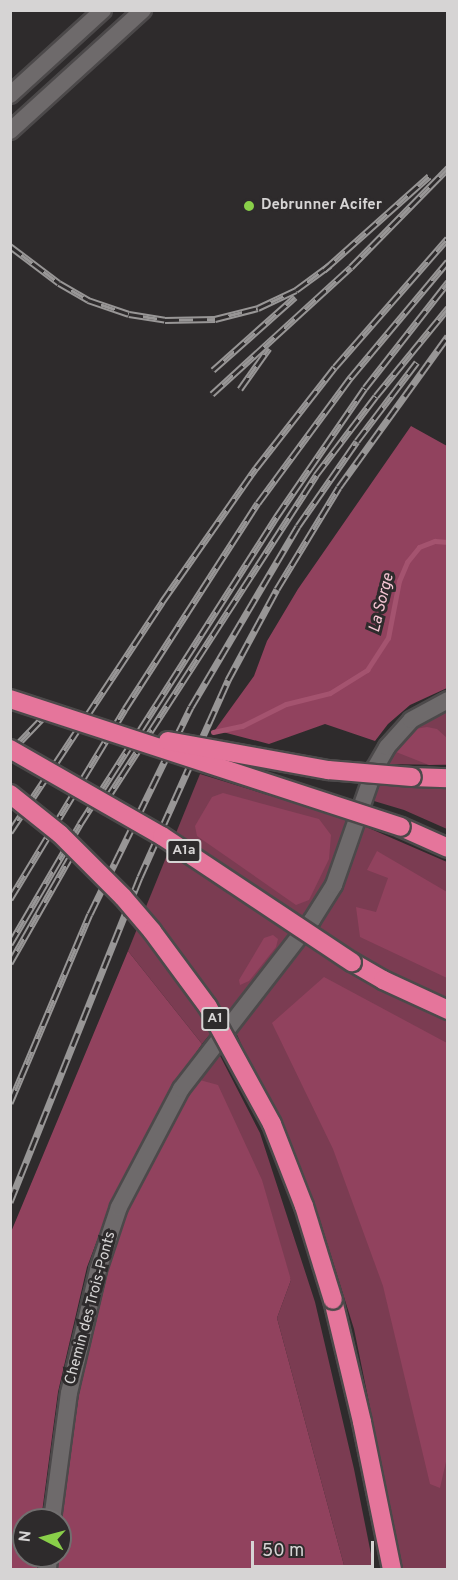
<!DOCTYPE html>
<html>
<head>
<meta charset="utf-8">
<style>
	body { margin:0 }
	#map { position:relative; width:458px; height:1580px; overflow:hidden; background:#2e2b2c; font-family:Overpass,sans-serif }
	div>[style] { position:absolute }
	.green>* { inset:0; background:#7b3c52 }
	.forest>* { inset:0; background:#91425e }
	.stream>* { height:5px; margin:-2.5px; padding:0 2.5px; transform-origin:2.5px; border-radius:2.5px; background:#a4536f }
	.roads { filter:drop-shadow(2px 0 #4c494a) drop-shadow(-2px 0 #4c494a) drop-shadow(0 2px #4c494a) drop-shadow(0 -2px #4c494a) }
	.minor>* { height:16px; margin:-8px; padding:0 8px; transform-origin:8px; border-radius:8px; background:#6e6a6b }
	.secondary>* { height:16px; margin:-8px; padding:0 8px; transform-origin:8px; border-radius:8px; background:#6e6a6b }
	.motorway>* { height:18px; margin:-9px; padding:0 9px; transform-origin:9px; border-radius:9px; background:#e5759b }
	.rail>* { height:7px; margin-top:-3.5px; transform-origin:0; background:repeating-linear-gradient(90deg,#2e2b2c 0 14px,#989696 0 28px); box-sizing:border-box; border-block:2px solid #989696 }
	.bridges { filter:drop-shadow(2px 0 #4c494a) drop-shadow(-2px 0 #4c494a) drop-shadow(0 2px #4c494a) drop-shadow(0 -2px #4c494a) }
	.motorway-bridge>* { height:18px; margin:-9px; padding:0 9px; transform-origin:9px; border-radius:9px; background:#e5759b }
	.dots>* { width:16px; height:16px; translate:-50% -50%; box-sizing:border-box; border:3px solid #2e2b2c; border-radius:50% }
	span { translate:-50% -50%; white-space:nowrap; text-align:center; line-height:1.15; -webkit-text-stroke:6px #2e2b2c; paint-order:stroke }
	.shield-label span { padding:2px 4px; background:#2e2b2c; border:2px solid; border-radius:4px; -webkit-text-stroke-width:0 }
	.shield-label { font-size:14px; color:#d6d4d4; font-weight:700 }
	.poi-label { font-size:15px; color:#d6d4d4; font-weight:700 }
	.left { translate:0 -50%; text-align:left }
	.street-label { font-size:15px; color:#d6d4d4 }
	.water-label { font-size:16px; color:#f5c5d3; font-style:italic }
	.frame { position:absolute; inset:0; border:12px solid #d6d4d4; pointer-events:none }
	.north { position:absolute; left:12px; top:1508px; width:60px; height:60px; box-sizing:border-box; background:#2e2b2c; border:2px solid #716f6f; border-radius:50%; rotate:276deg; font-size:16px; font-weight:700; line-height:24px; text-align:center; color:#d6d4d4 }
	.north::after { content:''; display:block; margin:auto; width:21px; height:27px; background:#89cf49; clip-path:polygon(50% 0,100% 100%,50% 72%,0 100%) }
	.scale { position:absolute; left:251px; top:1541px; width:123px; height:27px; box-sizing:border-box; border:3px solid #d6d4d4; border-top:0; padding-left:8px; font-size:18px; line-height:21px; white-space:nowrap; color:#d6d4d4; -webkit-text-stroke:4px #2e2b2c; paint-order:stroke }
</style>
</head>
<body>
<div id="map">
	<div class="green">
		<div style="clip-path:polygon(447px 710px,447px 765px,386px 764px,394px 750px,414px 729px)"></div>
		<div style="clip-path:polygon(200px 774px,349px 820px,328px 881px,309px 913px,202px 1044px,128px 951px)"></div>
		<div style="clip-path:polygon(379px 785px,447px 789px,447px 829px,404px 810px,374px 801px)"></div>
		<div style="clip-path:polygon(364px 826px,447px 862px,447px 1569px,403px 1569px,354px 1329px,319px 1217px,234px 1028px,296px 955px,331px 907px,348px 873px)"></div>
		<div style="clip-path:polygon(216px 1048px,260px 1133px,315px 1302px,354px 1469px,374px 1569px,345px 1569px,277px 1318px,291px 1280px,196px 1079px)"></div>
	</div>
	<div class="forest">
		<div style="clip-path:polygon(411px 426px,447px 446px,447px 688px,410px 705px,388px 724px,375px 741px,325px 724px,269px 744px,215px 730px,254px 676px,267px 641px,298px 589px)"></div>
		<div style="clip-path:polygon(427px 727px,437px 729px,447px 738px,447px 764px,429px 765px,396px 752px,415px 729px)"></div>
		<div style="clip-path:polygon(223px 793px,319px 819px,331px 835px,329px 859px,309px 900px,296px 905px,197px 836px,195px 826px,212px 797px)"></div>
		<div style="clip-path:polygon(377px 851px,447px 892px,447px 978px,360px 937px,356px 907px,376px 912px,388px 878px,367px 870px)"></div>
		<div style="clip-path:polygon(273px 935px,278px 939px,276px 947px,249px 981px,240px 985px,239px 980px,264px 938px)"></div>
		<div style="clip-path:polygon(128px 951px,202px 1044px,169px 1092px,111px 1204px,87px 1267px,58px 1392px,41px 1520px,24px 1520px,24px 1556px,38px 1556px,37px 1569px,11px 1569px,11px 1232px)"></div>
		<div style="clip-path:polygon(324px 977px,447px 1043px,448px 1453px,440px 1488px,430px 1484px,383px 1286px,333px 1149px,272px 1023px)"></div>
		<div style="clip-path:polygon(196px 1079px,218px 1085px,262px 1180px,291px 1280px,277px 1318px,345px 1569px,56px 1570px,56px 1556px,60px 1556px,60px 1520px,79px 1394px,104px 1275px,125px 1213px,159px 1141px)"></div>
	</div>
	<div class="stream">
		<div style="left:213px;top:732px;width:30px;rotate:-12deg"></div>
		<div style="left:242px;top:726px;width:49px;rotate:-26.6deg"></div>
		<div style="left:286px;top:704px;width:45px;rotate:-14deg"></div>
		<div style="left:330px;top:693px;width:44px;rotate:-31.9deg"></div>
		<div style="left:367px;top:670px;width:38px;rotate:-57deg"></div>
		<div style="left:388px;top:638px;width:58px;rotate:-79.1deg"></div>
		<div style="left:399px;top:581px;width:21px;rotate:-67deg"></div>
		<div style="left:407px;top:562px;width:19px;rotate:-51deg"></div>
		<div style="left:419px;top:547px;width:17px;rotate:-21deg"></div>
		<div style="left:435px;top:541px;width:13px;rotate:4deg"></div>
	</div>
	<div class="roads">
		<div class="minor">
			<div style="left:52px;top:1520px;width:128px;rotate:-82.4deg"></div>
			<div style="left:69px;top:1393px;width:126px;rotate:-76.7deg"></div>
			<div style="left:98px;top:1270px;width:66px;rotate:-71.6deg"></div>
			<div style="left:119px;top:1207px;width:133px;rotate:-62.3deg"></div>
			<div style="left:181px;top:1089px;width:214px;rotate:-52.2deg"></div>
			<div style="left:312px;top:920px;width:41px;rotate:-57.8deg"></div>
			<div style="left:334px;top:885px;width:124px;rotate:-70.7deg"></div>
			<div style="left:375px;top:768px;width:24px;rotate:-60deg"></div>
			<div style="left:387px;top:747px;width:36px;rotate:-48deg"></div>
			<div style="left:411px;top:720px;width:42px;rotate:-28.4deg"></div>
			<div style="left:48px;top:1570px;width:14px;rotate:-86deg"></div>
		</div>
		<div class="secondary">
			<div style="left:10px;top:95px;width:126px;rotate:-42.4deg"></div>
			<div style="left:10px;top:131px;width:180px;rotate:-42.3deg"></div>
		</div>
		<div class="motorway">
			<div style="left:412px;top:777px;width:36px;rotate:2deg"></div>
			<div style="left:401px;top:827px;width:51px;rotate:24.1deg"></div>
			<div style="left:352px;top:962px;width:36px;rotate:30deg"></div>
			<div style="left:383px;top:980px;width:72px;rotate:24.8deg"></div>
			<div style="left:333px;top:1300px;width:125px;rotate:76.6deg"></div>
			<div style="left:362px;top:1422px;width:151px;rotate:78.5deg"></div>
		</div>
	</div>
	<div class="rail">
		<div style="left:10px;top:246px;width:61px;rotate:37.1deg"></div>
		<div style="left:59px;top:283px;width:34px;rotate:30deg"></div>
		<div style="left:88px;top:300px;width:43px;rotate:18.9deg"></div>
		<div style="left:129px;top:314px;width:36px;rotate:9deg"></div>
		<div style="left:165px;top:320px;width:50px;rotate:-1.1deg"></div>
		<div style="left:215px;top:319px;width:44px;rotate:-14.3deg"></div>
		<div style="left:258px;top:308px;width:42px;rotate:-25.3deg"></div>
		<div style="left:296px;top:290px;width:42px;rotate:-36.3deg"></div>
		<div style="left:324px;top:270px;width:141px;rotate:-41.8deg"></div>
		<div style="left:213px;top:370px;width:110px;rotate:-41.7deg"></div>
		<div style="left:240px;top:389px;width:50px;rotate:-54.7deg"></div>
		<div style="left:212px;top:394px;width:188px;rotate:-42.4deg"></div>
		<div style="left:351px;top:267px;width:139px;rotate:-45.6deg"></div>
		<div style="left:10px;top:752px;width:64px;rotate:-46.3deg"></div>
		<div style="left:106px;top:800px;width:387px;rotate:-57.1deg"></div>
		<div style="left:316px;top:475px;width:99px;rotate:-52.8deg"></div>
		<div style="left:376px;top:396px;width:114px;rotate:-50.7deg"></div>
		<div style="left:10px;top:832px;width:276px;rotate:-56.5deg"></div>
		<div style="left:162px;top:602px;width:164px;rotate:-55deg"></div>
		<div style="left:256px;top:468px;width:128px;rotate:-52deg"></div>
		<div style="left:335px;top:367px;width:171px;rotate:-48.8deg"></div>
		<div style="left:10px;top:899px;width:222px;rotate:-58.8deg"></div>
		<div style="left:125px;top:709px;width:245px;rotate:-57.2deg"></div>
		<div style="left:258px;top:503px;width:157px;rotate:-53.6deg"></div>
		<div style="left:351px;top:377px;width:151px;rotate:-50.1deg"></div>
		<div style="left:10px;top:944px;width:139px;rotate:-59.7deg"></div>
		<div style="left:80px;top:824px;width:366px;rotate:-57.4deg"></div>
		<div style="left:277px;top:516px;width:155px;rotate:-55.5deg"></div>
		<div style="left:365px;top:388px;width:135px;rotate:-51.9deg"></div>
		<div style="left:10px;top:963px;width:120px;rotate:-60.4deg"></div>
		<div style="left:10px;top:1103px;width:205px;rotate:-67.1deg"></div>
		<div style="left:90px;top:914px;width:230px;rotate:-64deg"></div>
		<div style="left:191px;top:707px;width:210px;rotate:-59.4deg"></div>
		<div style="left:298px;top:526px;width:103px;rotate:-55.2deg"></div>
		<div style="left:357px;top:441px;width:99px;rotate:-52.8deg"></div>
		<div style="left:10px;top:1202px;width:350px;rotate:-68.2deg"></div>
		<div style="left:140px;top:877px;width:216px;rotate:-65.9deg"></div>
		<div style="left:228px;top:680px;width:103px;rotate:-61.7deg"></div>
		<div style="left:277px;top:589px;width:119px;rotate:-58.7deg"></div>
		<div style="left:339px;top:487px;width:186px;rotate:-54.2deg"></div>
	</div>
	<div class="bridges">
		<div class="motorway-bridge">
			<div style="left:10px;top:699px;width:411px;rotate:18.1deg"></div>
			<div style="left:168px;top:741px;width:163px;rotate:10.3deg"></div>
			<div style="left:328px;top:770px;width:84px;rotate:4.8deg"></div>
			<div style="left:10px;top:749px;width:175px;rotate:29.8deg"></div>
			<div style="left:162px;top:836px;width:228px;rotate:33.6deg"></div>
			<div style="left:10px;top:794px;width:64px;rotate:38.7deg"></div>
			<div style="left:60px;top:834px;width:89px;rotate:45deg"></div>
			<div style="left:123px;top:897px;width:45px;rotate:49.5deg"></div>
			<div style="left:152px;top:931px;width:94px;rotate:53.6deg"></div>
			<div style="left:208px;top:1007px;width:133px;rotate:61.3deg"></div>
			<div style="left:272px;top:1124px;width:88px;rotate:68.7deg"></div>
			<div style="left:304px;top:1206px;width:98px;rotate:72.9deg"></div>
		</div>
	</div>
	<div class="dots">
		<div style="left:249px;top:206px;background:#89cf49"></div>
	</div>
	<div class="shield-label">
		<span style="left:184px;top:851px">A1a</span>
		<span style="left:215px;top:1019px">A1</span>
	</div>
	<div class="poi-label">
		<span class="left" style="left:261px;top:206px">Debrunner Acifer</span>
	</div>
	<div class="street-label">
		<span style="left:91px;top:1308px;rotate:-75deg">Chemin des Trois-Ponts</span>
	</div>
	<div class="water-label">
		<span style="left:382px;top:603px;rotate:-76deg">La Sorge</span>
	</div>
	<div class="frame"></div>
	<div class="north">N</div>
	<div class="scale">50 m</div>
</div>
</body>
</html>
